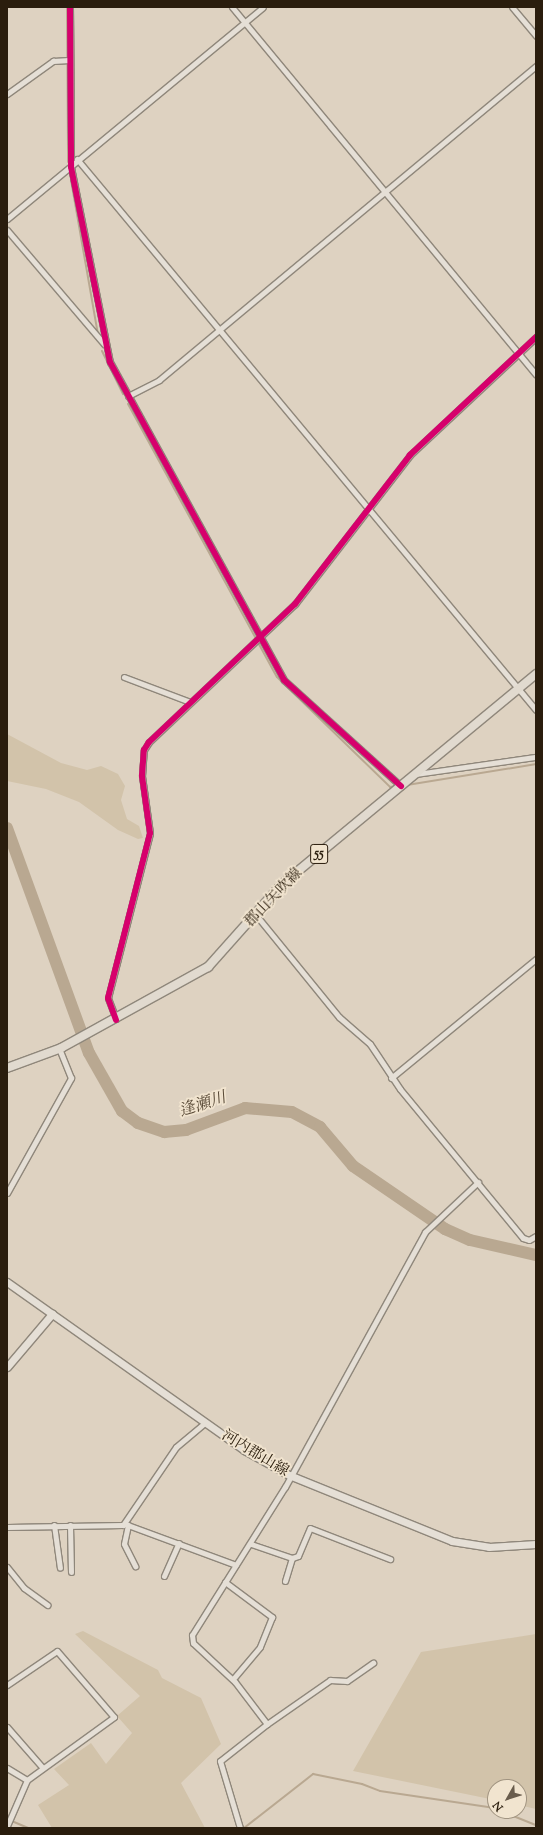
<!DOCTYPE html>
<html>
<head>
<meta charset="utf-8">
<style>
	body { margin:0 }
	#map { position:relative; width:543px; height:1835px; overflow:hidden; background:#ded2c1; font-family:"Sorts Mill Goudy","Noto Serif JP",serif }
	div>[style] { position:absolute }
	.green>* { inset:0; background:#d2c3aa }
	.stream>* { height:2px; margin:-1px; padding:0 1px; transform-origin:1px; border-radius:1px; background:#b9a891 }
	.river>* { height:12px; margin:-6px; padding:0 6px; transform-origin:6px; border-radius:6px; background:#b9a891 }
	.roads { filter:drop-shadow(1px 0 #8f877b) drop-shadow(-1px 0 #8f877b) drop-shadow(0 1px #8f877b) drop-shadow(0 -1px #8f877b) }
	.street>* { height:5px; margin:-2.5px; padding:0 2.5px; transform-origin:2.5px; border-radius:2.5px; background:#e5dfd6 }
	.secondary>* { height:7px; margin:-3.5px; padding:0 3.5px; transform-origin:3.5px; border-radius:3.5px; background:#e5dfd6 }
	.primary>* { height:8px; margin:-4px; padding:0 4px; transform-origin:4px; border-radius:4px; background:#e1dacf }
	.cycleway>* { height:6px; margin:-3px; padding:0 3px; transform-origin:3px; border-radius:3px; background:#d6006c }
	span { translate:-50% -50%; white-space:nowrap; text-align:center; line-height:1.15; -webkit-text-stroke:3.5px #f1e4cf; paint-order:stroke }
	.shield-label span { padding:1px 3px; background:#f1e4cf; border:1px solid; border-radius:3px; -webkit-text-stroke-width:0 }
	.shield-label { font-size:14px; color:#2a1d0d; font-weight:700 }
	.street-label { font-size:15px; color:#2a1d0d }
	.water-label { font-size:16px; color:#564734; font-style:italic }
	.frame { position:absolute; inset:0; border:8px solid #2a1d0d; pointer-events:none }
	.north { position:absolute; left:487px; top:1779px; width:40px; height:40px; box-sizing:border-box; background:#f1e4cf; border:1px solid #a19481; border-radius:50%; rotate:231deg; font-size:11px; font-weight:700; line-height:16px; text-align:center; color:#2a1d0d }
	.north::after { content:''; display:block; margin:auto; width:14px; height:18px; background:#695c4c; clip-path:polygon(50% 0,100% 100%,50% 72%,0 100%) }
</style>
</head>
<body>
<div id="map">
	<div class="green">
		<div style="clip-path:polygon(7px 734px,61px 763px,87px 770px,101px 766px,118px 774px,125px 786px,121px 800px,127px 819px,139px 826px,143px 838px,138px 839px,118px 830px,79px 802px,46px 789px,7px 781px)"></div>
		<div style="clip-path:polygon(83px 1631px,158px 1670px,162px 1678px,201px 1698px,221px 1744px,181px 1783px,205px 1828px,52px 1828px,38px 1805px,69px 1785px,54px 1769px,91px 1743px,106px 1764px,132px 1733px,117px 1716px,140px 1696px,75px 1634px)"></div>
		<div style="clip-path:polygon(536px 1634px,536px 1809px,519px 1805px,519px 1787px,495px 1787px,495px 1800px,353px 1771px,421px 1652px)"></div>
	</div>
	<div class="stream">
		<div style="left:67px;top:7px;width:155px;rotate:89.6deg"></div>
		<div style="left:71px;top:180px;width:157px;rotate:80.1deg"></div>
		<div style="left:102px;top:351px;width:48px;rotate:64deg"></div>
		<div style="left:128px;top:404px;width:311px;rotate:61.4deg"></div>
		<div style="left:277px;top:677px;width:158px;rotate:44.2deg"></div>
		<div style="left:390px;top:787px;width:7px;rotate:-8deg"></div>
		<div style="left:407px;top:785px;width:131px;rotate:-9.2deg"></div>
		<div style="left:501px;top:1811px;width:38px;rotate:22deg"></div>
		<div style="left:7px;top:1819px;width:23px;rotate:23deg"></div>
		<div style="left:244px;top:1828px;width:88px;rotate:-38deg"></div>
		<div style="left:313px;top:1774px;width:50px;rotate:11.5deg"></div>
		<div style="left:362px;top:1784px;width:19px;rotate:21deg"></div>
		<div style="left:380px;top:1791px;width:116px;rotate:8.4deg"></div>
	</div>
	<div class="river">
		<div style="left:7px;top:828px;width:239px;rotate:70deg"></div>
		<div style="left:89px;top:1053px;width:67px;rotate:60.4deg"></div>
		<div style="left:122px;top:1111px;width:20px;rotate:37deg"></div>
		<div style="left:138px;top:1123px;width:28px;rotate:19deg"></div>
		<div style="left:164px;top:1132px;width:22px;rotate:-5deg"></div>
		<div style="left:186px;top:1130px;width:63px;rotate:-20.4deg"></div>
		<div style="left:245px;top:1108px;width:47px;rotate:4.9deg"></div>
		<div style="left:292px;top:1112px;width:32px;rotate:28deg"></div>
		<div style="left:320px;top:1127px;width:51px;rotate:49.8deg"></div>
		<div style="left:353px;top:1166px;width:112px;rotate:34.4deg"></div>
		<div style="left:445px;top:1229px;width:27px;rotate:24deg"></div>
		<div style="left:470px;top:1240px;width:68px;rotate:12.8deg"></div>
	</div>
	<div class="roads">
		<div class="street">
			<div style="left:70px;top:7px;width:160px;rotate:89.6deg"></div>
			<div style="left:71px;top:167px;width:199px;rotate:78.7deg"></div>
			<div style="left:110px;top:362px;width:362px;rotate:61.3deg"></div>
			<div style="left:284px;top:680px;width:158px;rotate:42.2deg"></div>
			<div style="left:232px;top:7px;width:477px;rotate:50.4deg"></div>
			<div style="left:512px;top:7px;width:38px;rotate:50deg"></div>
			<div style="left:7px;top:94px;width:57px;rotate:-35.7deg"></div>
			<div style="left:53px;top:61px;width:16px;rotate:-4deg"></div>
			<div style="left:77px;top:159px;width:717px;rotate:50.2deg"></div>
			<div style="left:7px;top:219px;width:332px;rotate:-39.6deg"></div>
			<div style="left:7px;top:230px;width:150px;rotate:49.6deg"></div>
			<div style="left:128px;top:396px;width:35px;rotate:-27deg"></div>
			<div style="left:159px;top:380px;width:491px;rotate:-39.8deg"></div>
			<div style="left:124px;top:677px;width:71px;rotate:20.7deg"></div>
			<div style="left:416px;top:774px;width:121px;rotate:-8.1deg"></div>
			<div style="left:256px;top:915px;width:132px;rotate:50.9deg"></div>
			<div style="left:339px;top:1017px;width:41px;rotate:41.1deg"></div>
			<div style="left:370px;top:1044px;width:54px;rotate:56.3deg"></div>
			<div style="left:400px;top:1089px;width:193px;rotate:50.5deg"></div>
			<div style="left:523px;top:1238px;width:6px;rotate:18deg"></div>
			<div style="left:529px;top:1240px;width:8px;rotate:-30deg"></div>
			<div style="left:116px;top:1019px;width:22px;rotate:-111deg"></div>
			<div style="left:108px;top:998px;width:170px;rotate:-75.7deg"></div>
			<div style="left:150px;top:833px;width:58px;rotate:-98deg"></div>
			<div style="left:142px;top:776px;width:26px;rotate:-86deg"></div>
			<div style="left:144px;top:750px;width:9px;rotate:-58deg"></div>
			<div style="left:149px;top:742px;width:201px;rotate:-43.4deg"></div>
			<div style="left:295px;top:604px;width:188px;rotate:-52.3deg"></div>
			<div style="left:410px;top:455px;width:173px;rotate:-43.1deg"></div>
			<div style="left:391px;top:1078px;width:188px;rotate:-39.4deg"></div>
			<div style="left:7px;top:1193px;width:132px;rotate:-60.9deg"></div>
			<div style="left:71px;top:1078px;width:31px;rotate:-112deg"></div>
			<div style="left:125px;top:1524px;width:118px;rotate:20.3deg"></div>
			<div style="left:54px;top:1525px;width:43px;rotate:82.1deg"></div>
			<div style="left:70px;top:1525px;width:47px;rotate:88.8deg"></div>
			<div style="left:128px;top:1525px;width:19px;rotate:102deg"></div>
			<div style="left:124px;top:1544px;width:25px;rotate:63deg"></div>
			<div style="left:7px;top:1527px;width:116px;rotate:-1deg"></div>
			<div style="left:123px;top:1525px;width:94px;rotate:-55.8deg"></div>
			<div style="left:176px;top:1447px;width:38px;rotate:-40deg"></div>
			<div style="left:251px;top:1544px;width:43px;rotate:18.9deg"></div>
			<div style="left:292px;top:1558px;width:24px;rotate:107deg"></div>
			<div style="left:292px;top:1558px;width:6px;rotate:-18deg"></div>
			<div style="left:298px;top:1556px;width:30px;rotate:-67deg"></div>
			<div style="left:310px;top:1528px;width:86px;rotate:21.2deg"></div>
			<div style="left:7px;top:1567px;width:27px;rotate:51deg"></div>
			<div style="left:24px;top:1588px;width:29px;rotate:36deg"></div>
			<div style="left:164px;top:1576px;width:36px;rotate:-66deg"></div>
			<div style="left:225px;top:1582px;width:59px;rotate:36.7deg"></div>
			<div style="left:272px;top:1617px;width:32px;rotate:112deg"></div>
			<div style="left:260px;top:1647px;width:42px;rotate:130.2deg"></div>
			<div style="left:7px;top:1685px;width:60px;rotate:-34.2deg"></div>
			<div style="left:57px;top:1651px;width:87px;rotate:49.2deg"></div>
			<div style="left:114px;top:1717px;width:107px;rotate:144.1deg"></div>
			<div style="left:27px;top:1780px;width:50px;rotate:113.5deg"></div>
			<div style="left:267px;top:1724px;width:77px;rotate:-34.9deg"></div>
			<div style="left:330px;top:1680px;width:17px;rotate:3deg"></div>
			<div style="left:347px;top:1681px;width:32px;rotate:-35deg"></div>
			<div style="left:7px;top:1727px;width:53px;rotate:48.8deg"></div>
			<div style="left:7px;top:1768px;width:23px;rotate:31deg"></div>
			<div style="left:240px;top:1828px;width:70px;rotate:-106.6deg"></div>
			<div style="left:220px;top:1761px;width:60px;rotate:-38.2deg"></div>
			<div style="left:267px;top:1724px;width:53px;rotate:-127.3deg"></div>
			<div style="left:235px;top:1682px;width:57px;rotate:-137.1deg"></div>
			<div style="left:193px;top:1643px;width:8px;rotate:-97deg"></div>
			<div style="left:192px;top:1635px;width:175px;rotate:-57.9deg"></div>
			<div style="left:285px;top:1487px;width:291px;rotate:-61.2deg"></div>
			<div style="left:425px;top:1232px;width:73px;rotate:-43.3deg"></div>
		</div>
		<div class="secondary">
			<div style="left:7px;top:1282px;width:291px;rotate:35.3deg"></div>
			<div style="left:244px;top:1450px;width:51px;rotate:29.1deg"></div>
			<div style="left:289px;top:1475px;width:176px;rotate:22deg"></div>
			<div style="left:452px;top:1541px;width:37px;rotate:9deg"></div>
			<div style="left:489px;top:1547px;width:47px;rotate:-3.7deg"></div>
			<div style="left:7px;top:1367px;width:70px;rotate:-49.7deg"></div>
		</div>
		<div class="primary">
			<div style="left:7px;top:1068px;width:58px;rotate:-20.3deg"></div>
			<div style="left:61px;top:1048px;width:168px;rotate:-28.9deg"></div>
			<div style="left:208px;top:967px;width:110px;rotate:-48.3deg"></div>
			<div style="left:281px;top:885px;width:331px;rotate:-39.6deg"></div>
		</div>
	</div>
	<div class="cycleway">
		<div style="left:70px;top:7px;width:160px;rotate:89.6deg"></div>
		<div style="left:71px;top:167px;width:199px;rotate:78.7deg"></div>
		<div style="left:110px;top:362px;width:362px;rotate:61.3deg"></div>
		<div style="left:284px;top:680px;width:158px;rotate:42.2deg"></div>
		<div style="left:116px;top:1020px;width:23px;rotate:-110deg"></div>
		<div style="left:108px;top:998px;width:170px;rotate:-75.7deg"></div>
		<div style="left:150px;top:833px;width:58px;rotate:-98deg"></div>
		<div style="left:142px;top:776px;width:26px;rotate:-86deg"></div>
		<div style="left:144px;top:750px;width:9px;rotate:-58deg"></div>
		<div style="left:149px;top:742px;width:201px;rotate:-43.4deg"></div>
		<div style="left:295px;top:604px;width:188px;rotate:-52.3deg"></div>
		<div style="left:410px;top:455px;width:173px;rotate:-43.1deg"></div>
	</div>
	<div class="shield-label">
		<span style="left:319px;top:854px">55</span>
	</div>
	<div class="street-label">
		<span style="left:274px;top:898px;rotate:-46deg">郡山矢吹線</span>
		<span style="left:255px;top:1454px;rotate:31deg">河内郡山線</span>
	</div>
	<div class="water-label">
		<span style="left:203px;top:1106px;rotate:-18deg">逢瀬川</span>
	</div>
	<div class="frame"></div>
	<div class="north">N</div>
</div>
</body>
</html>
